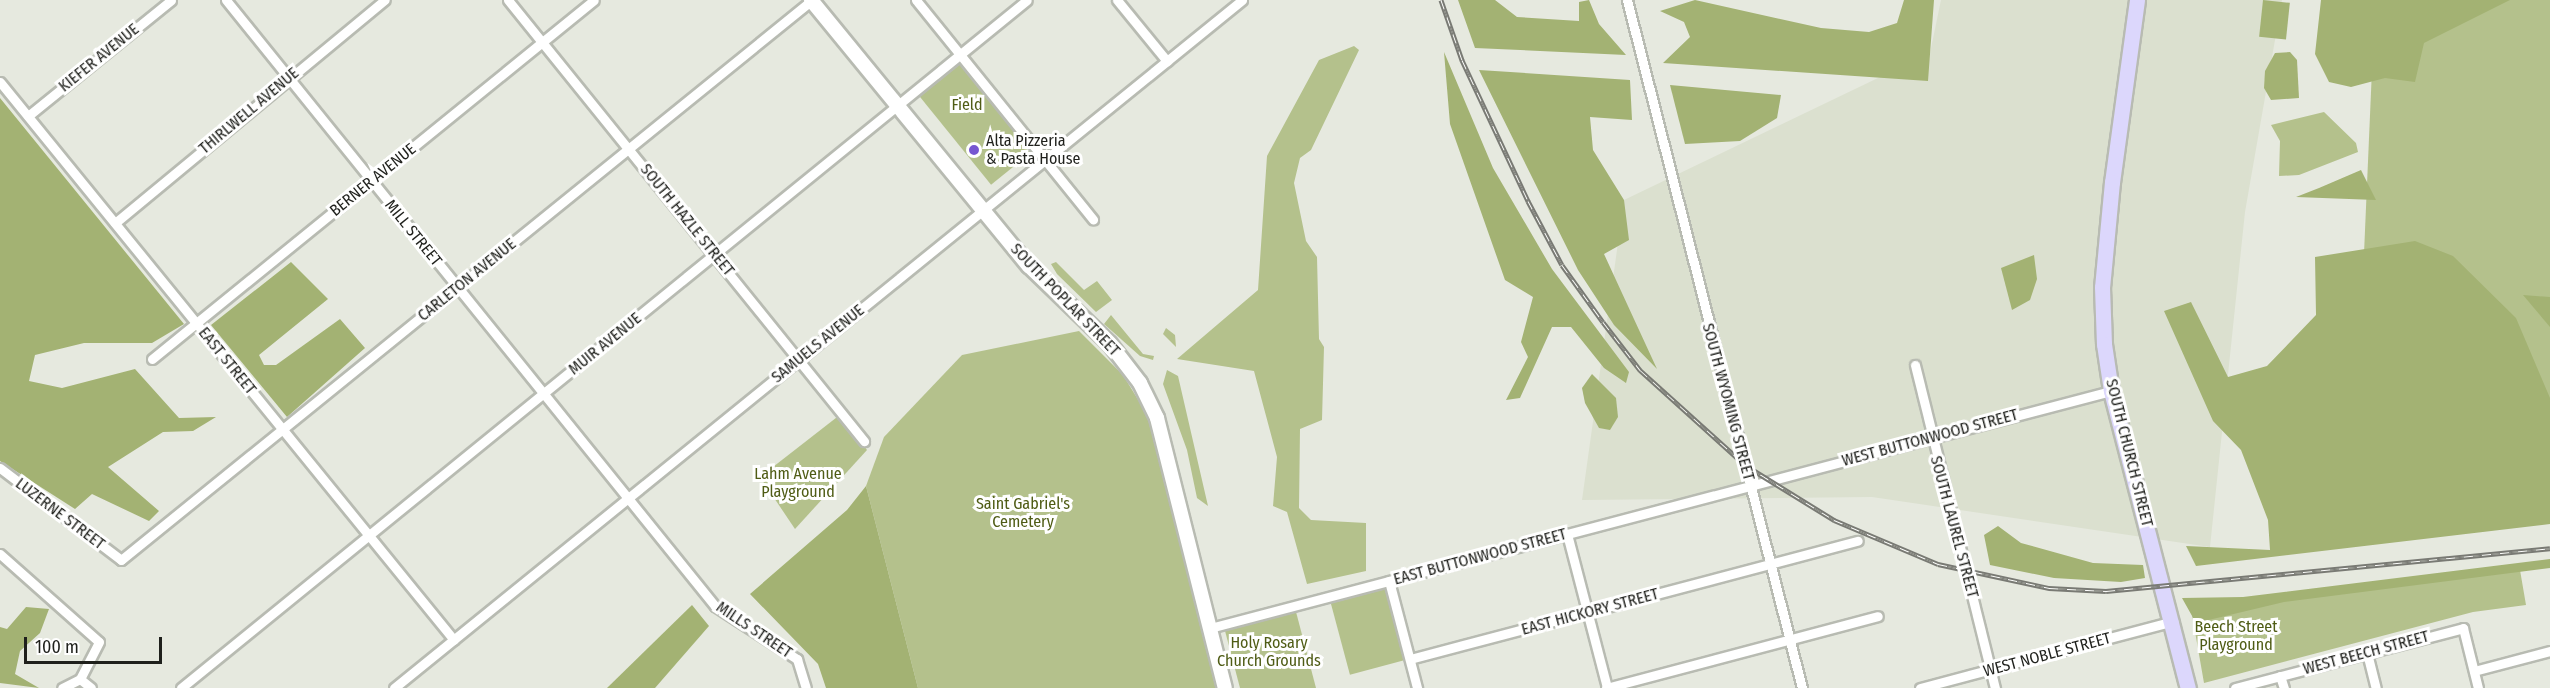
<!DOCTYPE html>
<html>
<head>
<meta charset="utf-8">
<style>
	body { margin:0 }
	#map { position:relative; width:2550px; height:688px; overflow:hidden; background:#e6e9df; font-family:"Fira Sans Condensed",sans-serif }
	div>[style] { position:absolute }
	.built>* { inset:0; background:#dbe0cf }
	.green>* { inset:0; background:#b4c18c; transform-origin:0 0 }
	.forest>* { inset:0; background:#a3b273; transform-origin:0 0 }
	.roads { filter:drop-shadow(2px 0 #b8bbb2) drop-shadow(-2px 0 #b8bbb2) drop-shadow(0 2px #b8bbb2) drop-shadow(0 -2px #b8bbb2) }
	.minor>* { height:9px; margin:-4.5px; padding:0 4.5px; transform-origin:4.5px; border-radius:4.5px; background:#fff }
	.secondary>* { height:14px; margin:-7px; padding:0 7px; transform-origin:7px; border-radius:7px; background:#fff }
	.trunk>* { height:15px; margin:-7.5px; padding:0 7.5px; transform-origin:7.5px; border-radius:7.5px; background:#dcd7fc }
	.rail>* { height:5px; margin-top:-2.5px; transform-origin:0; background:repeating-linear-gradient(90deg,#fff 0 9px,#797a74 0 18px); box-sizing:border-box; border-block:2px solid #797a74 }
	.dots>* { width:16px; height:16px; translate:-50% -50%; box-sizing:border-box; border:3px solid #fff; border-radius:50% }
	span { translate:-50% -50%; white-space:nowrap; text-align:center; line-height:1.15; -webkit-text-stroke:6px #fff; paint-order:stroke }
	.street-label { font-size:16px; color:#1f201c }
	.park-label { font-size:16px; color:#4f5c15 }
	.poi-label { font-size:16px; color:#1f201c }
	.left { translate:0 -50%; text-align:left }
	.scale { position:absolute; left:24px; top:637px; width:138px; height:27px; box-sizing:border-box; border:3px solid #1f201c; border-top:0; padding-left:8px; font-size:18px; line-height:21px; white-space:nowrap; color:#1f201c; -webkit-text-stroke:4px #fff; paint-order:stroke }
</style>
</head>
<body>
<div id="map">
	<div class="built">
		<div style="clip-path:polygon(1941px 0,2282px 0,2245px 212px,2210px 547px,1872px 497px,1582px 500px,1624px 200px,1930px 53px)"></div>
	</div>
	<div class="green">
		<div style="clip-path:polygon(2375px 0,2550px 0,2550px 519px,2359px 369px)"></div>
		<div style="clip-path:polygon(1354px 46px,1359px 50px,1311px 150px,1300px 158px,1294px 183px,1306px 241px,1317px 257px,1319px 339px,1324px 347px,1322px 420px,1300px 429px,1299px 508px,1311px 520px,1366px 523px,1366px 571px,1307px 584px,1287px 512px,1273px 506px,1277px 457px,1254px 371px,1177px 359px,1258px 290px,1267px 156px,1319px 60px)"></div>
		<div style="left:965px;top:54px;width:118px;height:62px;rotate:51deg"></div>
		<div style="clip-path:polygon(2324px 112px,2356px 143px,2358px 152px,2299px 175px,2279px 176px,2280px 141px,2271px 125px)"></div>
		<div style="clip-path:polygon(1056px 262px,1084px 290px,1097px 281px,1112px 300px,1096px 312px,1057px 274px,1051px 264px)"></div>
		<div style="clip-path:polygon(1111px 315px,1143px 354px,1154px 356px,1153px 360px,1140px 356px,1104px 324px)"></div>
		<div style="clip-path:polygon(1166px 328px,1175px 335px,1176px 347px,1163px 334px)"></div>
		<div style="clip-path:polygon(1079px 331px,1123px 375px,1153px 424px,1219px 688px,918px 688px,866px 486px,884px 437px,962px 355px)"></div>
		<div style="clip-path:polygon(1167px 370px,1178px 376px,1208px 506px,1197px 498px,1187px 450px,1163px 384px)"></div>
		<div style="clip-path:polygon(841px 414px,867px 450px,795px 529px,760px 477px)"></div>
		<div style="clip-path:polygon(2520px 570px,2526px 605px,2473px 612px,2204px 683px,2190px 603px)"></div>
		<div style="left:1387px;top:585px;width:77px;height:59px;rotate:75deg"></div>
		<div style="clip-path:polygon(1295px 608px,1316px 688px,1240px 688px,1224px 627px)"></div>
	</div>
	<div class="forest">
		<div style="clip-path:polygon(1458px 0,1495px 0,1517px 17px,1579px 21px,1579px 2px,1589px 0,1599px 24px,1626px 55px,1475px 48px)"></div>
		<div style="clip-path:polygon(1695px 0,1821px 28px,1869px 32px,1897px 23px,1904px 0,1934px 0,1928px 81px,1663px 63px,1690px 37px,1684px 22px,1660px 11px)"></div>
		<div style="left:2263px;top:0;width:27px;height:37px;rotate:6deg"></div>
		<div style="clip-path:polygon(2321px 0,2510px 0,2424px 43px,2415px 82px,2385px 78px,2351px 87px,2329px 82px,2315px 54px)"></div>
		<div style="clip-path:polygon(1444px 52px,1493px 168px,1552px 269px,1629px 372px,1626px 383px,1604px 368px,1571px 327px,1552px 327px,1520px 398px,1506px 400px,1528px 357px,1521px 342px,1533px 297px,1505px 280px,1450px 124px)"></div>
		<div style="clip-path:polygon(2290px 52px,2297px 60px,2299px 98px,2271px 100px,2264px 88px,2265px 71px,2275px 53px)"></div>
		<div style="clip-path:polygon(1479px 70px,1630px 80px,1632px 120px,1590px 117px,1593px 150px,1624px 200px,1629px 240px,1604px 254px,1657px 369px,1614px 325px,1578px 270px)"></div>
		<div style="clip-path:polygon(1670px 85px,1781px 95px,1777px 118px,1740px 141px,1685px 144px)"></div>
		<div style="clip-path:polygon(0 98px,184px 324px,152px 343px,84px 343px,35px 355px,29px 381px,62px 388px,135px 369px,179px 418px,216px 417px,193px 431px,163px 432px,108px 467px,159px 511px,149px 521px,92px 494px,75px 509px,0 461px)"></div>
		<div style="clip-path:polygon(2361px 170px,2376px 200px,2296px 197px,2319px 188px)"></div>
		<div style="clip-path:polygon(2415px 241px,2453px 256px,2516px 318px,2550px 398px,2550px 524px,2196px 566px,2186px 546px,2270px 550px,2268px 520px,2241px 450px,2213px 421px,2164px 311px,2191px 302px,2228px 377px,2267px 366px,2316px 315px,2315px 257px)"></div>
		<div style="clip-path:polygon(2034px 255px,2037px 279px,2030px 300px,2012px 310px,2001px 268px)"></div>
		<div style="clip-path:polygon(291px 262px,328px 299px,259px 355px,264px 365px,276px 365px,340px 319px,365px 348px,287px 417px,211px 325px)"></div>
		<div style="clip-path:polygon(2523px 295px,2550px 297px,2550px 327px)"></div>
		<div style="clip-path:polygon(1592px 374px,1616px 398px,1618px 417px,1610px 430px,1599px 428px,1585px 403px,1582px 388px)"></div>
		<div style="clip-path:polygon(866px 486px,918px 688px,826px 688px,818px 664px,750px 594px,847px 510px)"></div>
		<div style="clip-path:polygon(1998px 526px,2021px 543px,2093px 563px,2143px 565px,2145px 578px,2121px 582px,2054px 578px,1990px 565px,1984px 535px)"></div>
		<div style="clip-path:polygon(2550px 559px,2550px 568px,2284px 602px,2196px 623px,2182px 598px,2243px 597px)"></div>
		<div style="clip-path:polygon(692px 605px,709px 626px,655px 688px,607px 688px)"></div>
		<div style="clip-path:polygon(26px 607px,49px 609px,40px 633px,20px 651px,15px 674px,39px 688px,0 683px,0 627px,7px 629px)"></div>
	</div>
	<div class="roads">
		<div class="minor">
			<div style="left:226px;top:0;width:779px;rotate:51.1deg"></div>
			<div style="left:715px;top:606px;width:98px;rotate:32.9deg"></div>
			<div style="left:797px;top:659px;width:30px;rotate:73deg"></div>
			<div style="left:508px;top:0;width:567px;rotate:51.09deg"></div>
			<div style="left:916px;top:0;width:282px;rotate:51.1deg"></div>
			<div style="left:1117px;top:0;width:79px;rotate:50.7deg"></div>
			<div style="left:1627px;top:0;width:710px;rotate:75.73deg"></div>
			<div style="left:0;top:82px;width:719px;rotate:50.87deg"></div>
			<div style="left:28px;top:116px;width:184px;rotate:-39deg"></div>
			<div style="left:115px;top:223px;width:350px;rotate:-39.6deg"></div>
			<div style="left:152px;top:359px;width:569px;rotate:-39.08deg"></div>
			<div style="left:1915px;top:365px;width:333px;rotate:76.1deg"></div>
			<div style="left:0;top:468px;width:152px;rotate:37.2deg"></div>
			<div style="left:121px;top:560px;width:889px;rotate:-39.02deg"></div>
			<div style="left:1567px;top:534px;width:159px;rotate:75.4deg"></div>
			<div style="left:0;top:554px;width:132px;rotate:41.6deg"></div>
			<div style="left:99px;top:642px;width:42px;rotate:117.2deg"></div>
			<div style="left:80px;top:679px;width:20px;rotate:153deg"></div>
			<div style="left:1389px;top:581px;width:111px;rotate:75.3deg"></div>
			<div style="left:1210px;top:628px;width:932px;rotate:-14.74deg"></div>
			<div style="left:2367px;top:653px;width:36px;rotate:76deg"></div>
			<div style="left:1410px;top:659px;width:463px;rotate:-14.8deg"></div>
			<div style="left:2474px;top:671px;width:79px;rotate:-14.7deg"></div>
			<div style="left:2280px;top:676px;width:13px;rotate:72deg"></div>
			<div style="left:80px;top:679px;width:14px;rotate:39deg"></div>
			<div style="left:181px;top:688px;width:1090px;rotate:-39.12deg"></div>
			<div style="left:394px;top:688px;width:1092px;rotate:-39.05deg"></div>
			<div style="left:1606px;top:688px;width:281px;rotate:-14.8deg"></div>
			<div style="left:1920px;top:688px;width:262px;rotate:-14.8deg"></div>
			<div style="left:2235px;top:688px;width:236px;rotate:-14.7deg"></div>
			<div style="left:2463px;top:628px;width:62px;rotate:76deg"></div>
		</div>
		<div class="secondary">
			<div style="left:811px;top:0;width:344px;rotate:50.7deg"></div>
			<div style="left:1029px;top:266px;width:112px;rotate:43.9deg"></div>
			<div style="left:1110px;top:344px;width:49px;rotate:52.4deg"></div>
			<div style="left:1140px;top:383px;width:39px;rotate:64deg"></div>
			<div style="left:1157px;top:418px;width:278px;rotate:75.9deg"></div>
		</div>
		<div class="trunk">
			<div style="left:2137px;top:0;width:184px;rotate:97.8deg"></div>
			<div style="left:2112px;top:182px;width:105px;rotate:95.4deg"></div>
			<div style="left:2102px;top:287px;width:57px;rotate:88deg"></div>
			<div style="left:2104px;top:344px;width:48px;rotate:81.5deg"></div>
			<div style="left:2111px;top:391px;width:307px;rotate:75.5deg"></div>
		</div>
	</div>
	<div class="rail">
		<div style="left:1441px;top:0;width:64px;rotate:70.7deg"></div>
		<div style="left:1462px;top:60px;width:156px;rotate:64.9deg"></div>
		<div style="left:1528px;top:201px;width:72px;rotate:62deg"></div>
		<div style="left:1562px;top:265px;width:70px;rotate:54.3deg"></div>
		<div style="left:1603px;top:322px;width:61px;rotate:52.4deg"></div>
		<div style="left:1640px;top:370px;width:142px;rotate:42.1deg"></div>
		<div style="left:1745px;top:465px;width:105px;rotate:31.7deg"></div>
		<div style="left:1834px;top:520px;width:113px;rotate:22.9deg"></div>
		<div style="left:1938px;top:564px;width:114px;rotate:12.2deg"></div>
		<div style="left:2049px;top:588px;width:57px;rotate:3deg"></div>
		<div style="left:2106px;top:591px;width:446px;rotate:-5.5deg"></div>
	</div>
	<div class="dots">
		<div style="left:974px;top:150px;background:#7657d1"></div>
	</div>
	<div class="street-label">
		<span style="left:99px;top:58px;rotate:-39deg">KIEFER AVENUE</span>
		<span style="left:249px;top:111px;rotate:-40deg">THIRLWELL AVENUE</span>
		<span style="left:373px;top:180px;rotate:-39deg">BERNER AVENUE</span>
		<span style="left:687px;top:220px;rotate:51deg">SOUTH HAZLE STREET</span>
		<span style="left:413px;top:233px;rotate:51deg">MILL STREET</span>
		<span style="left:467px;top:280px;rotate:-39deg">CARLETON AVENUE</span>
		<span style="left:1065px;top:300px;rotate:46deg">SOUTH POPLAR STREET</span>
		<span style="left:605px;top:344px;rotate:-39deg">MUIR AVENUE</span>
		<span style="left:818px;top:344px;rotate:-39deg">SAMUELS AVENUE</span>
		<span style="left:227px;top:361px;rotate:51deg">EAST STREET</span>
		<span style="left:1728px;top:402px;rotate:75deg">SOUTH WYOMING STREET</span>
		<span style="left:1930px;top:438px;rotate:-15deg">WEST BUTTONWOOD STREET</span>
		<span style="left:2129px;top:453px;rotate:76deg">SOUTH CHURCH STREET</span>
		<span style="left:60px;top:514px;rotate:37deg">LUZERNE STREET</span>
		<span style="left:1954px;top:527px;rotate:75deg">SOUTH LAUREL STREET</span>
		<span style="left:1480px;top:557px;rotate:-15deg">EAST BUTTONWOOD STREET</span>
		<span style="left:1590px;top:612px;rotate:-15deg">EAST HICKORY STREET</span>
		<span style="left:754px;top:630px;rotate:34deg">MILLS STREET</span>
		<span style="left:2366px;top:653px;rotate:-15deg">WEST BEECH STREET</span>
		<span style="left:2047px;top:655px;rotate:-15deg">WEST NOBLE STREET</span>
	</div>
	<div class="park-label">
		<span style="left:967px;top:105px">Field</span>
		<span style="left:798px;top:483px">Lahm Avenue<br>Playground</span>
		<span style="left:1023px;top:513px">Saint Gabriel's<br>Cemetery</span>
		<span style="left:2236px;top:636px">Beech Street<br>Playground</span>
		<span style="left:1269px;top:652px">Holy Rosary<br>Church Grounds</span>
	</div>
	<div class="poi-label">
		<span class="left" style="left:986px;top:150px">Alta Pizzeria<br>&amp; Pasta House</span>
	</div>
	<div class="scale">100 m</div>
</div>
</body>
</html>
